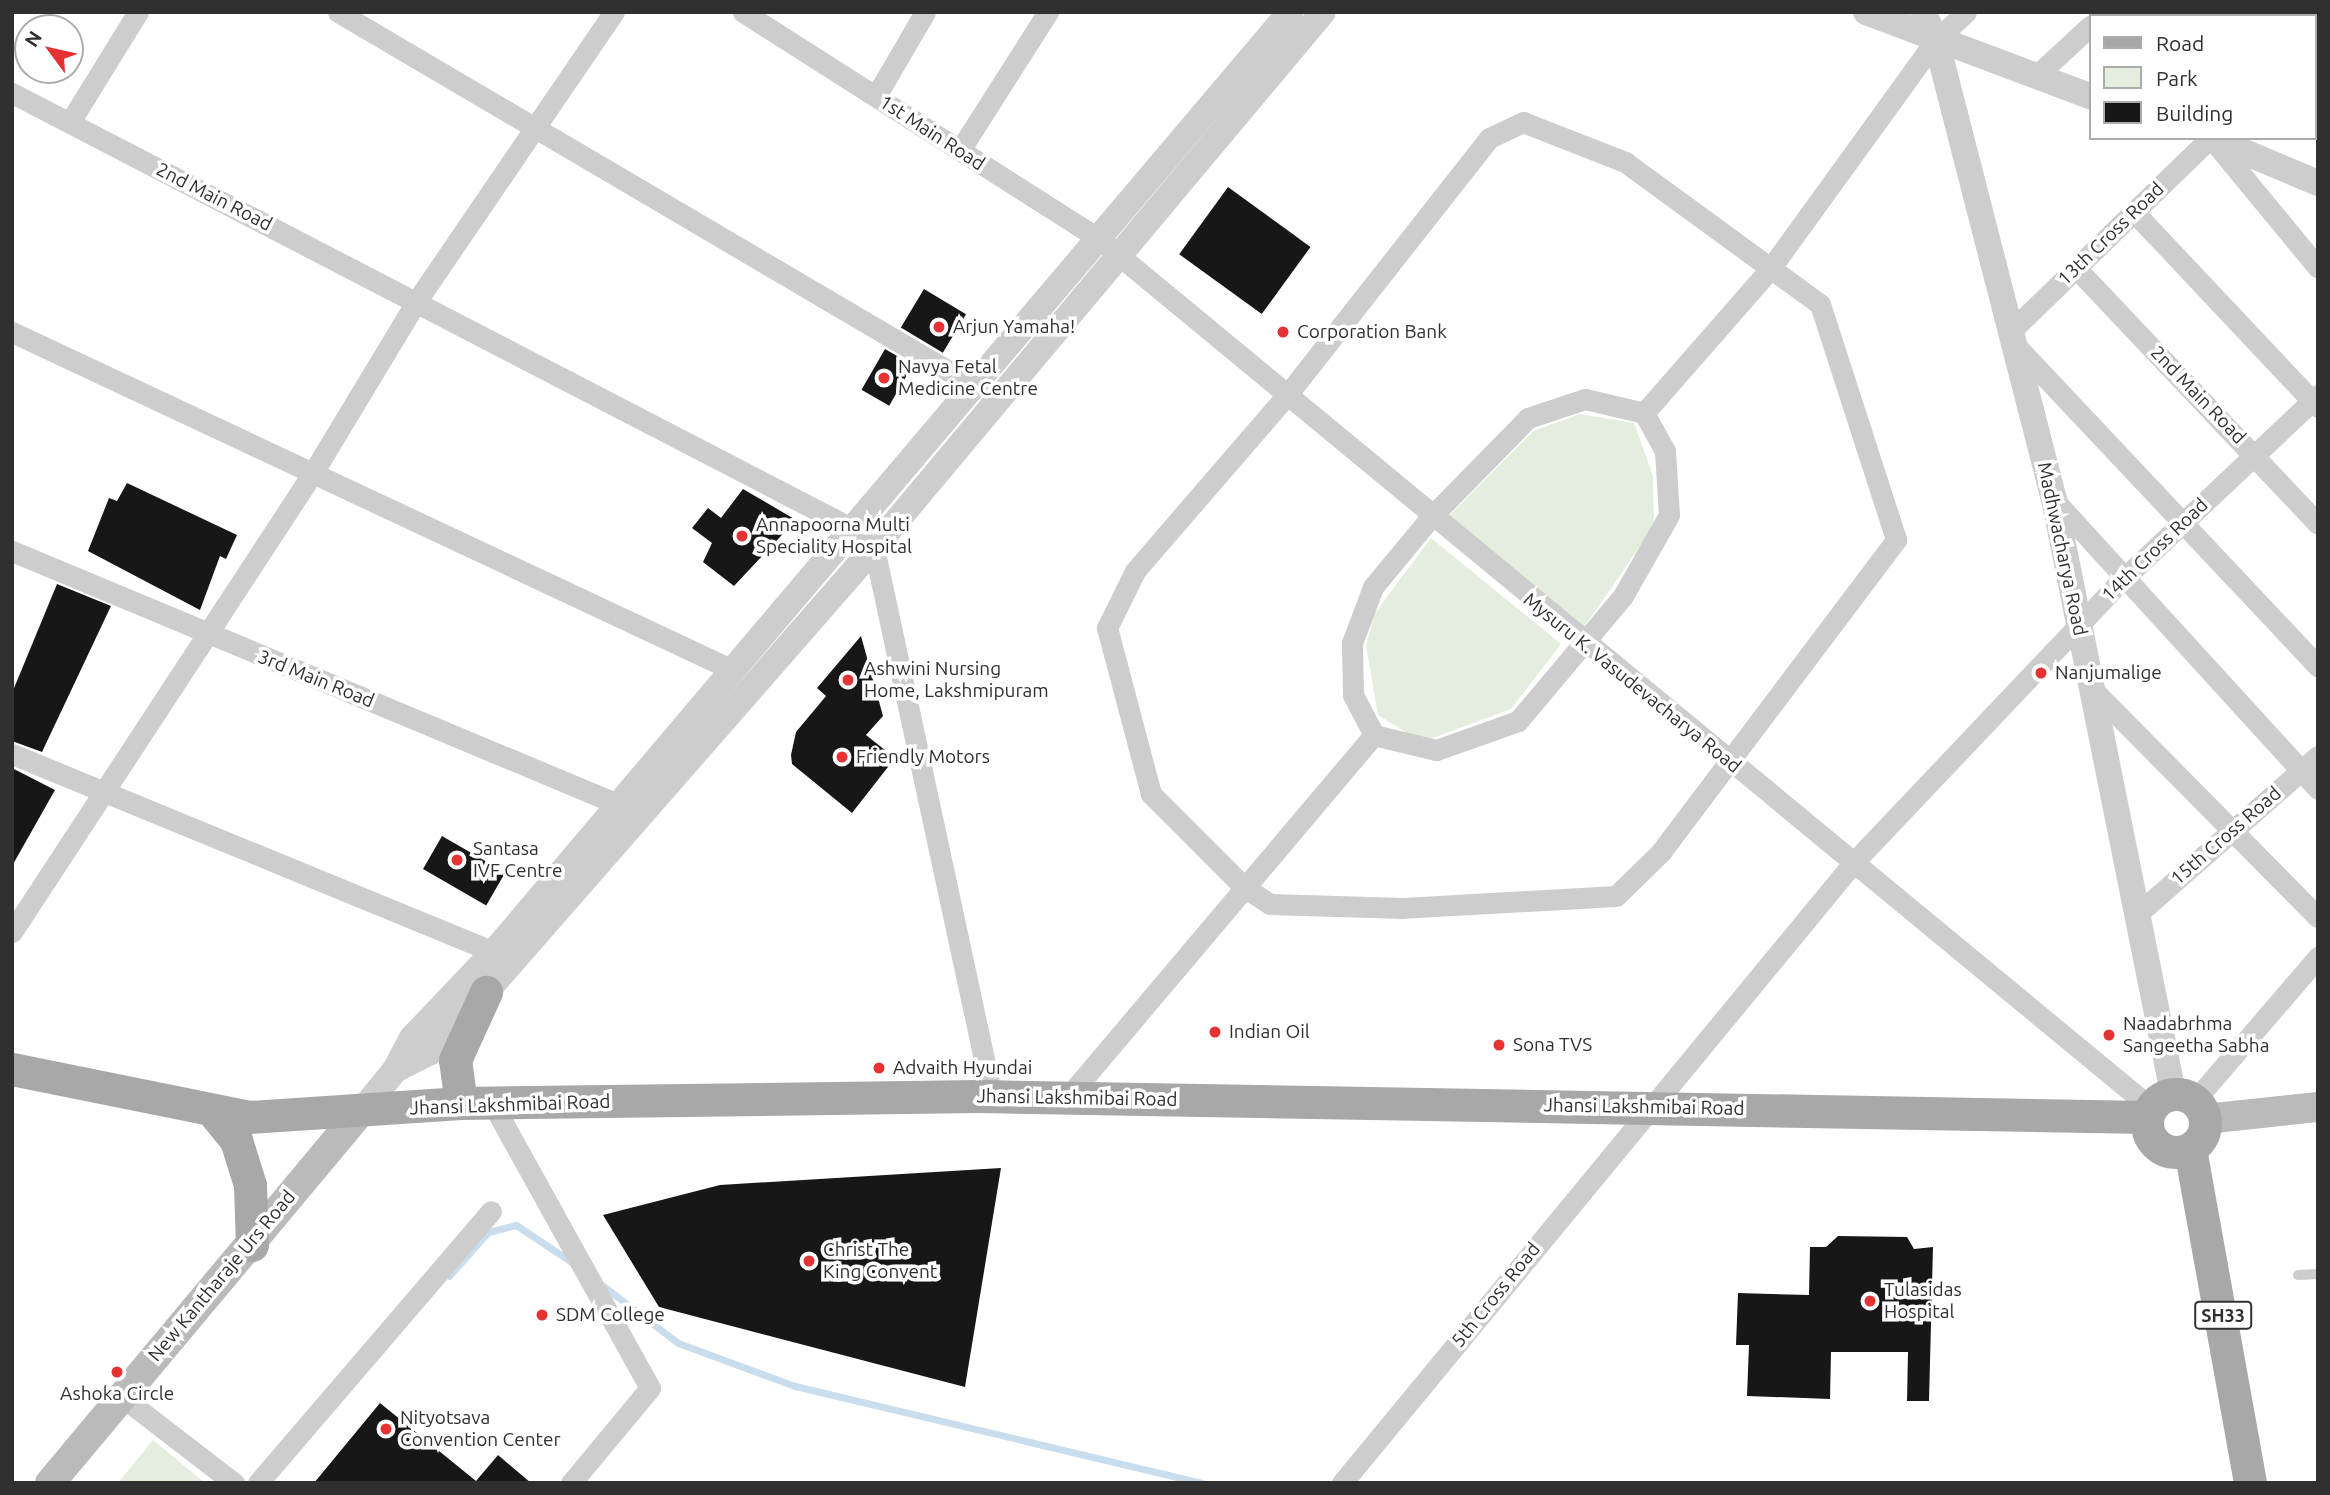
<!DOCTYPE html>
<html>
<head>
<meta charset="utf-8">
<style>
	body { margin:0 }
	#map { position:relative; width:2330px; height:1495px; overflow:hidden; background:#fff; font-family:Ubuntu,sans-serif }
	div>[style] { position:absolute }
	.green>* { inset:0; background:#e5edde }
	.stream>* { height:7px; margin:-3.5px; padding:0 3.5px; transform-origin:3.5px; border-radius:3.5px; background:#cadded }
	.building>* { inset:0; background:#171717; transform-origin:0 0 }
	.service>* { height:10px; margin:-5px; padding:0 5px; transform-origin:5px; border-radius:5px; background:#cdcdcd }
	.minor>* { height:21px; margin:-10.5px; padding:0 10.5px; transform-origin:10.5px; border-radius:10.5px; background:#cdcdcd }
	.tertiary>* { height:26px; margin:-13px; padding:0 13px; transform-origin:13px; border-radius:13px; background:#cdcdcd }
	.secondary>* { height:30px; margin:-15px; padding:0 15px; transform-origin:15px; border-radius:15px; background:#bababa }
	.primary>* { height:33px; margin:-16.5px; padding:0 16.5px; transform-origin:16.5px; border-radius:16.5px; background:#a8a8a8 }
	.primary>.ring { margin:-16.5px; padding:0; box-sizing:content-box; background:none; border:33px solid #a8a8a8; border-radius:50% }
	.dots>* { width:19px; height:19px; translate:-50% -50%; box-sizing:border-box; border:4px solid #fff; border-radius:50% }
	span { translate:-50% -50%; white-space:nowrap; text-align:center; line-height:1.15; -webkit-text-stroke:7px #fff; paint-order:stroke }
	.shield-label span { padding:2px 5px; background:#fff; border:2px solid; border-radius:5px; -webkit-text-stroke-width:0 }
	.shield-label { font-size:18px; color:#303030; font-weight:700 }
	.street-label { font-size:19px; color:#303030 }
	.poi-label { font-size:19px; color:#303030 }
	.left { translate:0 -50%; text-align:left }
	.frame { position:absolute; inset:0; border:14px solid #303030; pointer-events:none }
	.legend { position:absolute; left:2089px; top:14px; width:228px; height:126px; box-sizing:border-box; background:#fff; border:2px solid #acacac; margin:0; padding:9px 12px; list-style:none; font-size:21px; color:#303030 }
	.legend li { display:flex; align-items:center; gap:14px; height:35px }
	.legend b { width:35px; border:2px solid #acacac }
	.north { position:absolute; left:14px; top:14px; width:70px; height:70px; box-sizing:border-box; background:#fff; border:2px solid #acacac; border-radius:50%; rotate:303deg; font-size:19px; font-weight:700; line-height:28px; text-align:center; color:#303030 }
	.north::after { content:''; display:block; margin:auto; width:24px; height:32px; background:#e73234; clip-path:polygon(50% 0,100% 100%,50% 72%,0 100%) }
</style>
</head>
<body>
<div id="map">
	<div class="green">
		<div style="clip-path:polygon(1580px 414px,1634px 423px,1653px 476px,1654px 526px,1584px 627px,1448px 517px,1533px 431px)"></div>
		<div style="clip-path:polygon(1431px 538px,1561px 644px,1511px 709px,1422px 742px,1378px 715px,1366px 645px,1375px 613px)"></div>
		<div style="clip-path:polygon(153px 1440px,205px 1483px,118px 1483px)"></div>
	</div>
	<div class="stream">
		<div style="left:449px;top:1276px;width:59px;rotate:-48.4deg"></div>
		<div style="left:488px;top:1232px;width:29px;rotate:-14deg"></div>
		<div style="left:516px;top:1225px;width:69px;rotate:33.7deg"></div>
		<div style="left:602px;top:1285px;width:96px;rotate:37.3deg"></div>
		<div style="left:678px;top:1343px;width:125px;rotate:20.2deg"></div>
		<div style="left:795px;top:1386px;width:419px;rotate:13.4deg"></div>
	</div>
	<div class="building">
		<div style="left:1228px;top:187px;width:102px;height:83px;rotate:36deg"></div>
		<div style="left:924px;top:289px;width:49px;height:45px;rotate:31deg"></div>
		<div style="left:885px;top:349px;width:32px;height:47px;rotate:30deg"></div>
		<div style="clip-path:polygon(127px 483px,237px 535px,226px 559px,220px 556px,200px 610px,88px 551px,109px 498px,117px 501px)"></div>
		<div style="clip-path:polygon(743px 489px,796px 520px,734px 586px,703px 562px,712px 543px,692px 528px,708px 508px,721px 518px)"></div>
		<div style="clip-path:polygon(57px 584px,111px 606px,42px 752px,12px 741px,12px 693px)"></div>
		<div style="clip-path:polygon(861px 636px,883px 716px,866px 735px,895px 758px,852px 813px,792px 764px,791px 755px,796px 732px,826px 696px,817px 688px)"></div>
		<div style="clip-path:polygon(12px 768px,55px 790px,12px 866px)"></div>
		<div style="left:442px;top:836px;width:73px;height:38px;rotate:30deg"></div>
		<div style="clip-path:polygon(1001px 1168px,965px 1387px,659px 1307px,603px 1215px,720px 1185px)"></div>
		<div style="clip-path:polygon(1838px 1236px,1907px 1237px,1914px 1249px,1933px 1247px,1929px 1401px,1907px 1401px,1908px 1352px,1831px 1352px,1830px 1399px,1747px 1396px,1749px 1345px,1736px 1345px,1738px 1293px,1809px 1295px,1810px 1247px,1826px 1247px)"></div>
		<div style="clip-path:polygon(380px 1403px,476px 1481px,498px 1455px,531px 1483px,314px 1483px)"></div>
	</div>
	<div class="service">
		<div style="left:2298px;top:1275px;width:20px;rotate:-3deg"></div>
	</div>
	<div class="minor">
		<div style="left:338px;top:12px;width:738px;rotate:30.46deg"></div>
		<div style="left:743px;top:12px;width:422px;rotate:32.5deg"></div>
		<div style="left:1099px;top:239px;width:1363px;rotate:39.55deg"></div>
		<div style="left:2101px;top:16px;width:6px;rotate:-45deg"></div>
		<div style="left:2219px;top:16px;width:6px;rotate:-45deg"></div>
		<div style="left:2314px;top:42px;width:5px;rotate:-37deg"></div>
		<div style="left:2036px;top:76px;width:74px;rotate:-42.8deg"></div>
		<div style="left:12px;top:93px;width:947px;rotate:27.4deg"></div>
		<div style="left:853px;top:529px;width:28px;rotate:42deg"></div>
		<div style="left:874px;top:548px;width:561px;rotate:77.85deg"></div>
		<div style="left:876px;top:96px;width:97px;rotate:-59.7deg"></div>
		<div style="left:70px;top:122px;width:129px;rotate:-58.3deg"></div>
		<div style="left:1523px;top:122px;width:110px;rotate:21.4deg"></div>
		<div style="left:1625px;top:162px;width:241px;rotate:36.1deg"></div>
		<div style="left:1820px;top:304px;width:248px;rotate:72.1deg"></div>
		<div style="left:1896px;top:540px;width:389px;rotate:127deg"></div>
		<div style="left:1662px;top:851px;width:64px;rotate:135.6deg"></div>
		<div style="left:1616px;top:896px;width:213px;rotate:176.8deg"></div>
		<div style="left:1403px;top:908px;width:133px;rotate:-178.3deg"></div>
		<div style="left:1270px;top:904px;width:31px;rotate:-147deg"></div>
		<div style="left:1244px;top:887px;width:132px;rotate:-135deg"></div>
		<div style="left:1151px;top:794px;width:172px;rotate:-104.8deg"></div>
		<div style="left:1107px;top:628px;width:64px;rotate:-63.8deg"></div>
		<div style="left:1135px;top:571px;width:233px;rotate:-49.2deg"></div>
		<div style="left:1287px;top:395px;width:327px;rotate:-51.8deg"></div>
		<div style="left:1489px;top:138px;width:38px;rotate:-25deg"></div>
		<div style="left:2211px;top:138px;width:168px;rotate:50.5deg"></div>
		<div style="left:960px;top:150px;width:164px;rotate:-57.5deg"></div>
		<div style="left:2134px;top:212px;width:268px;rotate:46.7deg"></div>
		<div style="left:2076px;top:268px;width:352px;rotate:46.6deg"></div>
		<div style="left:2013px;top:329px;width:274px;rotate:-44.1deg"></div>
		<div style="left:12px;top:332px;width:796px;rotate:25.12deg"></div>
		<div style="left:2017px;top:347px;width:439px;rotate:46.7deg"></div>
		<div style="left:1585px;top:399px;width:61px;rotate:13.3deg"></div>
		<div style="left:1644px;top:413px;width:43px;rotate:61.1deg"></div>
		<div style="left:1665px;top:451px;width:64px;rotate:86.4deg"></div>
		<div style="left:1669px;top:515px;width:93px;rotate:119.6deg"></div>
		<div style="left:1623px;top:596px;width:163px;rotate:130deg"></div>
		<div style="left:1518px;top:721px;width:87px;rotate:160.5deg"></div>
		<div style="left:1436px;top:750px;width:64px;rotate:-166.4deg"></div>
		<div style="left:1374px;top:735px;width:45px;rotate:-117.7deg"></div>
		<div style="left:1353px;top:695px;width:52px;rotate:-91.1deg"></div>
		<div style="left:1352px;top:643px;width:60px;rotate:-69.4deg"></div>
		<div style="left:1373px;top:587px;width:89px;rotate:-50.4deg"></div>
		<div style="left:1430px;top:518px;width:140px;rotate:-45.6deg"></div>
		<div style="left:1528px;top:418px;width:60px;rotate:-18.4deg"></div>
		<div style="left:1644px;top:413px;width:191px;rotate:-48.8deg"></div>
		<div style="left:1770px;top:269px;width:283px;rotate:-54.1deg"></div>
		<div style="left:1936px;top:40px;width:41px;rotate:-43deg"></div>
		<div style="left:2055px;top:501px;width:390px;rotate:47.6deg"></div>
		<div style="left:12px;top:551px;width:659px;rotate:22.67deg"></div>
		<div style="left:2094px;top:691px;width:318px;rotate:45.3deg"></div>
		<div style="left:12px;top:754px;width:521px;rotate:22.33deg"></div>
		<div style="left:2135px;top:916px;width:243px;rotate:-41.2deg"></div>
		<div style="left:12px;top:932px;width:551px;rotate:-56.77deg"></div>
		<div style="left:314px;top:471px;width:197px;rotate:-58.9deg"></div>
		<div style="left:416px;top:302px;width:351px;rotate:-55.7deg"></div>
		<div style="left:1067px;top:1098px;width:475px;rotate:-49.8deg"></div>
		<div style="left:2195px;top:1100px;width:189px;rotate:-49.3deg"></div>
		<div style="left:492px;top:1103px;width:326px;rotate:61deg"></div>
		<div style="left:650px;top:1388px;width:124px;rotate:129.7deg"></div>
		<div style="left:121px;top:1396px;width:143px;rotate:37.6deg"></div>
		<div style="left:258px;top:1483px;width:358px;rotate:-49.4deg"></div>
		<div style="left:1342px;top:1483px;width:803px;rotate:-50.5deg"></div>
		<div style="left:1853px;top:863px;width:390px;rotate:-46.5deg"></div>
		<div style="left:2122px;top:580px;width:270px;rotate:-43.3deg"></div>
	</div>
	<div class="tertiary">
		<div style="left:1866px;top:12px;width:239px;rotate:20.6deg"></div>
		<div style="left:1923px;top:12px;width:31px;rotate:65deg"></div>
		<div style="left:1936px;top:40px;width:474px;rotate:75.6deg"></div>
		<div style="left:2054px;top:499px;width:606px;rotate:78.67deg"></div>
		<div style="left:2211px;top:138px;width:116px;rotate:22.8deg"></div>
		<div style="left:395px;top:1070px;width:38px;rotate:-27deg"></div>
		<div style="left:429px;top:1053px;width:83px;rotate:-46.9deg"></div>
		<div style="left:486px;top:992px;width:590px;rotate:-48.85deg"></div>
		<div style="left:874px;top:548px;width:699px;rotate:-50.05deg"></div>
		<div style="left:359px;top:1114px;width:57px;rotate:-50.7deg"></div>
		<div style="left:395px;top:1070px;width:36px;rotate:-62deg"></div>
		<div style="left:412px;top:1038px;width:119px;rotate:-46.4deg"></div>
		<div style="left:494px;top:952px;width:1232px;rotate:-49.74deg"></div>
	</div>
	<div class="secondary">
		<div style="left:2205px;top:1119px;width:114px;rotate:-6.1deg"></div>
		<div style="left:50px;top:1483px;width:481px;rotate:-50.1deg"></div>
	</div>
	<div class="primary">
		<div style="left:12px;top:1069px;width:242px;rotate:11.4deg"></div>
		<div style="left:249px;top:1117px;width:212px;rotate:-3.8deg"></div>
		<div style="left:461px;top:1103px;width:517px;rotate:-0.78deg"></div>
		<div style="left:978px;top:1096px;width:1169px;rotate:1.03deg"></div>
		<div class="ring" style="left:2147px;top:1094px;width:25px;height:25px"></div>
		<div style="left:461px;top:1103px;width:43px;rotate:-97.9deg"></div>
		<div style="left:455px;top:1060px;width:75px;rotate:-65.5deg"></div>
		<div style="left:214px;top:1113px;width:35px;rotate:51deg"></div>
		<div style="left:236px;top:1140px;width:47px;rotate:72.7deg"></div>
		<div style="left:250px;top:1185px;width:60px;rotate:88.1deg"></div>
		<div style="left:2190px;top:1149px;width:339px;rotate:79.8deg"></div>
	</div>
	<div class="dots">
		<div style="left:939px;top:327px;background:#e73234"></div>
		<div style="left:1283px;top:332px;background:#e73234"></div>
		<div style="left:884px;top:378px;background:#e73234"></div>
		<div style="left:742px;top:536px;background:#e73234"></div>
		<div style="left:2041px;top:673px;background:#e73234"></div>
		<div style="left:848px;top:680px;background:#e73234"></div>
		<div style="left:842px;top:757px;background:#e73234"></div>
		<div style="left:457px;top:860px;background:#e73234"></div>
		<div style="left:1215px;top:1032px;background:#e73234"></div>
		<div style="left:2109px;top:1035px;background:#e73234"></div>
		<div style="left:1499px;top:1045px;background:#e73234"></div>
		<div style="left:879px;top:1068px;background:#e73234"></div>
		<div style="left:809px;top:1261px;background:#e73234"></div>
		<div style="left:1870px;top:1301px;background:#e73234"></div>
		<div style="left:542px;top:1315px;background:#e73234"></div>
		<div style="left:117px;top:1372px;background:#e73234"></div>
		<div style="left:386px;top:1429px;background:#e73234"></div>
	</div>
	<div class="shield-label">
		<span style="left:2223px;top:1315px">SH33</span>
	</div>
	<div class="street-label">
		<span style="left:932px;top:133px;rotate:33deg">1st Main Road</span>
		<span style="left:214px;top:197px;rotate:27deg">2nd Main Road</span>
		<span style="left:2111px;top:234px;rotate:-44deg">13th Cross Road</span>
		<span style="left:2198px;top:395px;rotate:46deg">2nd Main Road</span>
		<span style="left:2062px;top:549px;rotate:78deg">Madhwacharya Road</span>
		<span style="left:2155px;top:550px;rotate:-44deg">14th Cross Road</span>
		<span style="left:316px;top:679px;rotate:22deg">3rd Main Road</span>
		<span style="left:1632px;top:683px;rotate:39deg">Mysuru K. Vasudevacharya Road</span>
		<span style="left:2226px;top:836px;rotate:-41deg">15th Cross Road</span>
		<span style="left:1077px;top:1098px;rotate:1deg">Jhansi Lakshmibai Road</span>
		<span style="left:510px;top:1105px;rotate:-2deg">Jhansi Lakshmibai Road</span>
		<span style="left:1644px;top:1107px;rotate:1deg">Jhansi Lakshmibai Road</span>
		<span style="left:222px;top:1276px;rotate:-50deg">New Kantharaje Urs Road</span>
		<span style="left:1496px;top:1295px;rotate:-51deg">5th Cross Road</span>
	</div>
	<div class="poi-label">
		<span class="left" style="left:953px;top:327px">Arjun Yamaha!</span>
		<span class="left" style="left:1297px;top:332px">Corporation Bank</span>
		<span class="left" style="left:898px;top:378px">Navya Fetal<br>Medicine Centre</span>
		<span class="left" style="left:756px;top:536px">Annapoorna Multi<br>Speciality Hospital</span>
		<span class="left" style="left:864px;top:680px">Ashwini Nursing<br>Home, Lakshmipuram</span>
		<span class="left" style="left:2055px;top:673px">Nanjumalige</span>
		<span class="left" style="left:856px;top:757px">Friendly Motors</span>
		<span class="left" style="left:473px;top:860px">Santasa<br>IVF Centre</span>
		<span class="left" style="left:2123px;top:1035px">Naadabrhma<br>Sangeetha Sabha</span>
		<span class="left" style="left:1229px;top:1032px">Indian Oil</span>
		<span class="left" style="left:1513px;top:1045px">Sona TVS</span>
		<span class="left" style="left:893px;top:1068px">Advaith Hyundai</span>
		<span class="left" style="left:823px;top:1261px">Christ The<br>King Convent</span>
		<span class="left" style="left:1884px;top:1301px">Tulasidas<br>Hospital</span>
		<span class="left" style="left:556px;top:1315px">SDM College</span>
		<span style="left:117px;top:1394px">Ashoka Circle</span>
		<span class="left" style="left:400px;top:1429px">Nityotsava<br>Convention Center</span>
	</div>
	<div class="frame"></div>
	<ul class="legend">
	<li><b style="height:9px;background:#a8a8a8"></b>Road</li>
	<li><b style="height:19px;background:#e5edde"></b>Park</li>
	<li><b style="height:19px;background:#171717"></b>Building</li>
	</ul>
	<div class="north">N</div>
</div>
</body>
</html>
